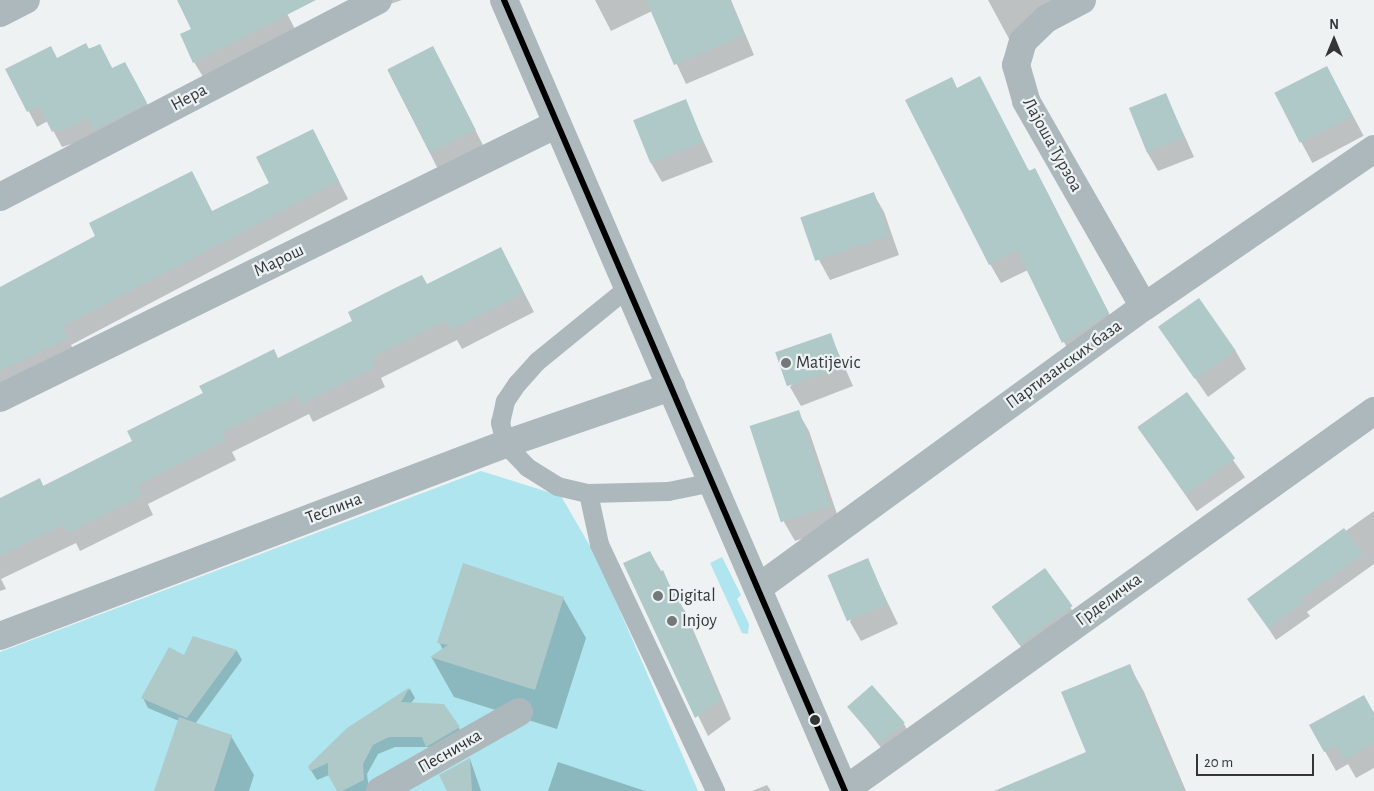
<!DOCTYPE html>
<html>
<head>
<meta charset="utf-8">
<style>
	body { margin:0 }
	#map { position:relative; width:1374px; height:791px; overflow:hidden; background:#eef2f3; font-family:"Alegreya Sans",sans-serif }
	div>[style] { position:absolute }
	.green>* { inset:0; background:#aee5ee }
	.shadow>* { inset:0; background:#0003; transform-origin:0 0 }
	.building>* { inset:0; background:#afc9c8; transform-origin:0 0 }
	.service>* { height:19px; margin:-9.5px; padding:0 9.5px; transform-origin:9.5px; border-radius:9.5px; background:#adb8bd }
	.minor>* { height:28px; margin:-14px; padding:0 14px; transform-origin:14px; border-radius:14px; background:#adb8bd }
	.tertiary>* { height:28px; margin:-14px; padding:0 14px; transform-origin:14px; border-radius:14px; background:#adb8bd }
	.bus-1>* { height:6px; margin:-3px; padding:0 3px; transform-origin:3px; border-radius:3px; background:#000 }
	.dots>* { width:14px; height:14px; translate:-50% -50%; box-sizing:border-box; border:2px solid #edf3f4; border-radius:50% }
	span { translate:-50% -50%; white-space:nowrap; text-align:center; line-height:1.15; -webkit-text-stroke:4.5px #edf3f4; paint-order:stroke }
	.street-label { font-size:18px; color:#343636 }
	.poi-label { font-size:18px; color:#343636 }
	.left { translate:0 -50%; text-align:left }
	.north { position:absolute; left:1309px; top:15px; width:50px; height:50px; -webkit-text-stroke:4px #edf3f4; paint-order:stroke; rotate:0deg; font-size:14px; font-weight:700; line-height:20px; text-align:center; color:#343636 }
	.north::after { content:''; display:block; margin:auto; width:18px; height:22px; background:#343636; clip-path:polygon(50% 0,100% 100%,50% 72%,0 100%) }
	.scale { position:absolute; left:1196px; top:754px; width:118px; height:22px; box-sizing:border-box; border:2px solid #343636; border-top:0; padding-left:6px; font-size:15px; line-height:18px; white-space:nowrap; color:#343636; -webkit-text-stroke:4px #edf3f4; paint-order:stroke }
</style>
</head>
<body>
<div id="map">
	<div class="green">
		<div style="clip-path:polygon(481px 471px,561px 496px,597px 558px,698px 791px,0 791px,0 652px)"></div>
		<div style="clip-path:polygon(722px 557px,741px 595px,737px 599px,749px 624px,748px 634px,742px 633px,710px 563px)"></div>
	</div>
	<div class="shadow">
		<div style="clip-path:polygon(179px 0,280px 0,297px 33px,205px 80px,194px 62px,192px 29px)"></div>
		<div style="clip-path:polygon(370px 0,402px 0,375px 9px)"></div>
		<div style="clip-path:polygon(595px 0,731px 0,754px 55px,686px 84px,652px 11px,611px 31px)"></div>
		<div style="clip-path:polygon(988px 0,1067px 0,1014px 48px)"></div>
		<div style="clip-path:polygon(100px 45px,113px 70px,134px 79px,155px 119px,62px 147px,48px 121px,37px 127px,7px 70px,57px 59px)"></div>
		<div style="left:433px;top:47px;width:115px;height:51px;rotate:63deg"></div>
		<div style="left:1327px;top:67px;width:78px;height:58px;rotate:62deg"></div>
		<div style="clip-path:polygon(957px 89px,1045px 188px,1119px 333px,1074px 362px,1028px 270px,1001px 283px,990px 264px)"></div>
		<div style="clip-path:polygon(1166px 95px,1194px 157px,1158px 171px,1147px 152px)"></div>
		<div style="clip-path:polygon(685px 101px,713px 162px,662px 182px,651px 163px)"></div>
		<div style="clip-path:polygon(313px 130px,348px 199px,71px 345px,77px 356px,0 394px,0 288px,96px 236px,191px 173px,212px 212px,270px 183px)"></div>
		<div style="clip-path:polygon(873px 193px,884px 212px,899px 255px,830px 280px,819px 260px)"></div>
		<div style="clip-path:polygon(501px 248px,534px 312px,462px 349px,457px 340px,381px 378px,385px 387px,313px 422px,309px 414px,232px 452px,236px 460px,148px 504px,153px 515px,80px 551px,76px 543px,1px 579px,6px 589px,0 591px,0 500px,40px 480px,44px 487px,134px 442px,278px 360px)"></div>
		<div style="clip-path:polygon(1160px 327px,1235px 350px,1246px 369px,1208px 397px)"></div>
		<div style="clip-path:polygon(830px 334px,853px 386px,801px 406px,790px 387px)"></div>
		<div style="left:1186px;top:393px;width:103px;height:59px;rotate:55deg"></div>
		<div style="clip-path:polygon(798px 412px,809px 431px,841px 526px,795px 541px,784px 522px)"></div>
		<div style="clip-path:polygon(1374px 511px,1374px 564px,1307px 612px,1310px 616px,1276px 640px,1249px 599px)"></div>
		<div style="clip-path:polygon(650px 552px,686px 613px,731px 719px,708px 736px,624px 564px)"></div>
		<div style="clip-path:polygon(867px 560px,898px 624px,861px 641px,850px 622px)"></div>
		<div style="left:1044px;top:570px;width:68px;height:63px;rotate:55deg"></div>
		<div style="clip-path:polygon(563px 598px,586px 638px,557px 729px,454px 697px,432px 658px,443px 650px,439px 642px)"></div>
		<div style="clip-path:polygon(194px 637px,237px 651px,242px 660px,195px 724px,231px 736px,254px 775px,249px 791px,155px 791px,179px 721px,148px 708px,143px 698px,184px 656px)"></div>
		<div style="clip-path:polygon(1129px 665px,1144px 692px,1186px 791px,997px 791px,1088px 753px)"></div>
		<div style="clip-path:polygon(410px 689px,415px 698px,411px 703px,443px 705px,465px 737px,433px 756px,428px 747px,395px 747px,378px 754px,367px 774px,369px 791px,338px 791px,329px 775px,317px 780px,309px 767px,348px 729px)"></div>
		<div style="clip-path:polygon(849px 707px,904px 724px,909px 733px,886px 754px)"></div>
		<div style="clip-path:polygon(1374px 714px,1374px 768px,1356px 778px,1348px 764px,1336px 771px,1311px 726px)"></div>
		<div style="clip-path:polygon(470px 759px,481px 791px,448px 791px)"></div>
		<div style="clip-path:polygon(558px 762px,645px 791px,548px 791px)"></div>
		<div style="clip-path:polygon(767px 785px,771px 791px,752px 791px)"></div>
	</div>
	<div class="building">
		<div style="clip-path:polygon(177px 0,316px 0,193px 63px,180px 34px,191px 29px)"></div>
		<div style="clip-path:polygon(646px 0,729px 0,744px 35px,674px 65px)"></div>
		<div style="clip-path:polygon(86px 43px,89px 49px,100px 44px,112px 68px,125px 62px,147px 103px,94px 130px,88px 118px,60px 132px,58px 128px,52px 132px,39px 106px,27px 112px,5px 69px,51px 46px,57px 58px)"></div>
		<div style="left:433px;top:46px;width:94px;height:51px;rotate:63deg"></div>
		<div style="left:1327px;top:66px;width:56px;height:59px;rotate:63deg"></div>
		<div style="clip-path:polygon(980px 76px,1029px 171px,1035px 168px,1109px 313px,1062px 343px,1017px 250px,989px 265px,905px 100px,952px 77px,957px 88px)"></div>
		<div style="left:1166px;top:93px;width:48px;height:40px;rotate:68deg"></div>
		<div style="left:686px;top:99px;width:46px;height:57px;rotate:68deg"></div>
		<div style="clip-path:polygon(313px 129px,339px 181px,62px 327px,68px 338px,0 371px,0 287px,95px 236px,89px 223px,192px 171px,212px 211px,269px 183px,256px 157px)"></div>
		<div style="left:874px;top:192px;width:46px;height:78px;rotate:71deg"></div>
		<div style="clip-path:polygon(501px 247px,524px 293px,450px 330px,445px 321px,371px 358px,375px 367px,301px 404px,297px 395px,222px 433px,226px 440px,138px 485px,143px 495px,68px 533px,63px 525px,0 556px,0 498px,40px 478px,43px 486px,132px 441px,127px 431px,203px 393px,199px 386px,222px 375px,274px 349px,278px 358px,352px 321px,348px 312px,397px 287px,422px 275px,427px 284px)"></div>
		<div style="left:1199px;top:298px;width:64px;height:50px;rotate:55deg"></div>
		<div style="left:831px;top:333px;width:36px;height:59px;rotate:71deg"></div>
		<div style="left:1187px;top:392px;width:82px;height:61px;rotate:54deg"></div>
		<div style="left:799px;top:410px;width:101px;height:52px;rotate:72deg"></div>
		<div style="clip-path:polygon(1344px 528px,1363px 554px,1300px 599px,1303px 603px,1268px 628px,1247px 599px)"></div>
		<div style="clip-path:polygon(650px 551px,660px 572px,663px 570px,673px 593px,676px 593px,721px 700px,695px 718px,623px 563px)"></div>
		<div style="left:868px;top:558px;width:50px;height:44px;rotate:67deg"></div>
		<div style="clip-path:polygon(463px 563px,564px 597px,535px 690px,430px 657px,448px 645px,437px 643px)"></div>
		<div style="left:1045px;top:568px;width:47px;height:66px;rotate:54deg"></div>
		<div style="clip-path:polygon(193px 636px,237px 650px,187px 718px,141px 698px,169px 647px,184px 655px)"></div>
		<div style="clip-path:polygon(1130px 664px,1183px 791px,994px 791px,1086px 752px,1061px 692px)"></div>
		<div style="left:872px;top:685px;width:50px;height:33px;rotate:49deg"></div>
		<div style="clip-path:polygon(410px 687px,401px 702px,444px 704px,460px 727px,426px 747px,422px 737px,389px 737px,373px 745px,363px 764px,364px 780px,342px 791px,337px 791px,328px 775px,328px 763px,310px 771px,308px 766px,347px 728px)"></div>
		<div style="clip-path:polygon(1364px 695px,1374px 713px,1374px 743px,1344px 760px,1337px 746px,1324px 752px,1309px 725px)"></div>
		<div style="clip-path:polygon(179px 717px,232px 735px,214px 791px,154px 791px)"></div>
		<div style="clip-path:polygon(470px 758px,472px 791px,447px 791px,439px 775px)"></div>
	</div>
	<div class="service">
		<div style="left:628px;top:287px;width:117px;rotate:140.9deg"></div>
		<div style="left:537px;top:361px;width:30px;rotate:132deg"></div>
		<div style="left:517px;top:383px;width:22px;rotate:124deg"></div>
		<div style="left:505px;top:401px;width:22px;rotate:103deg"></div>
		<div style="left:500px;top:422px;width:23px;rotate:77deg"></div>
		<div style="left:505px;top:444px;width:32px;rotate:46deg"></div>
		<div style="left:527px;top:467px;width:36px;rotate:32deg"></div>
		<div style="left:557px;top:486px;width:32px;rotate:13deg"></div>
		<div style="left:588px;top:493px;width:80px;rotate:-1.4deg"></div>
		<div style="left:668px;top:491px;width:45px;rotate:-11.6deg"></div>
		<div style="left:588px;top:493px;width:52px;rotate:77.8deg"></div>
		<div style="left:599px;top:544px;width:273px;rotate:64.8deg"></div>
	</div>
	<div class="minor">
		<div style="left:1082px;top:0;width:41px;rotate:152.2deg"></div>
		<div style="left:1046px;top:19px;width:32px;rotate:136deg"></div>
		<div style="left:1023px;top:41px;width:25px;rotate:106deg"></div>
		<div style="left:1016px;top:65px;width:37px;rotate:74deg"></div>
		<div style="left:1026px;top:101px;width:237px;rotate:60.2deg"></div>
		<div style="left:0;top:13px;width:29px;rotate:-27deg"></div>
		<div style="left:0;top:197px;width:426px;rotate:-27.5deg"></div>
		<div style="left:0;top:398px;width:621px;rotate:-26.19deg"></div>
		<div style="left:758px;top:588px;width:477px;rotate:-36.1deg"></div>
		<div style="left:1144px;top:307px;width:279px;rotate:-34.5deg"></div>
		<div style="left:845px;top:790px;width:651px;rotate:-35.62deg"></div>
		<div style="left:380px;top:791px;width:160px;rotate:-29.6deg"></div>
	</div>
	<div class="tertiary">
		<div style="left:504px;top:0;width:861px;rotate:66.68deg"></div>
		<div style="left:0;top:636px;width:540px;rotate:-20.82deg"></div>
		<div style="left:505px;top:444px;width:176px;rotate:-19deg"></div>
	</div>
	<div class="bus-1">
		<div style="left:504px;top:0;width:861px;rotate:66.68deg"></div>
	</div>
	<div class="dots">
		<div style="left:786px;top:363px;background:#757878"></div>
		<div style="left:658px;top:596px;background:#757878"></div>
		<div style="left:672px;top:621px;background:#757878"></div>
		<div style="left:815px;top:720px;background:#343636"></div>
	</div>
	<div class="street-label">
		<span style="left:189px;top:98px;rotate:-28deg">Нера</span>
		<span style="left:1052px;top:145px;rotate:61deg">Лајоша Турзоа</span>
		<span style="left:279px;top:261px;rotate:-26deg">Марош</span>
		<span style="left:1064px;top:365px;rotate:-36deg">Партизанских база</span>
		<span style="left:334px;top:509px;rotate:-21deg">Теслина</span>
		<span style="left:1109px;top:600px;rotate:-36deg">Грделичка</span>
		<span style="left:450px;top:752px;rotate:-30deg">Песничка</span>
	</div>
	<div class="poi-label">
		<span class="left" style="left:796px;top:363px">Matijevic</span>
		<span class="left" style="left:668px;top:596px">Digital</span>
		<span class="left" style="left:682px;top:621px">Injoy</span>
	</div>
	<div class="north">N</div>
	<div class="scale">20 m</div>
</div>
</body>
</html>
